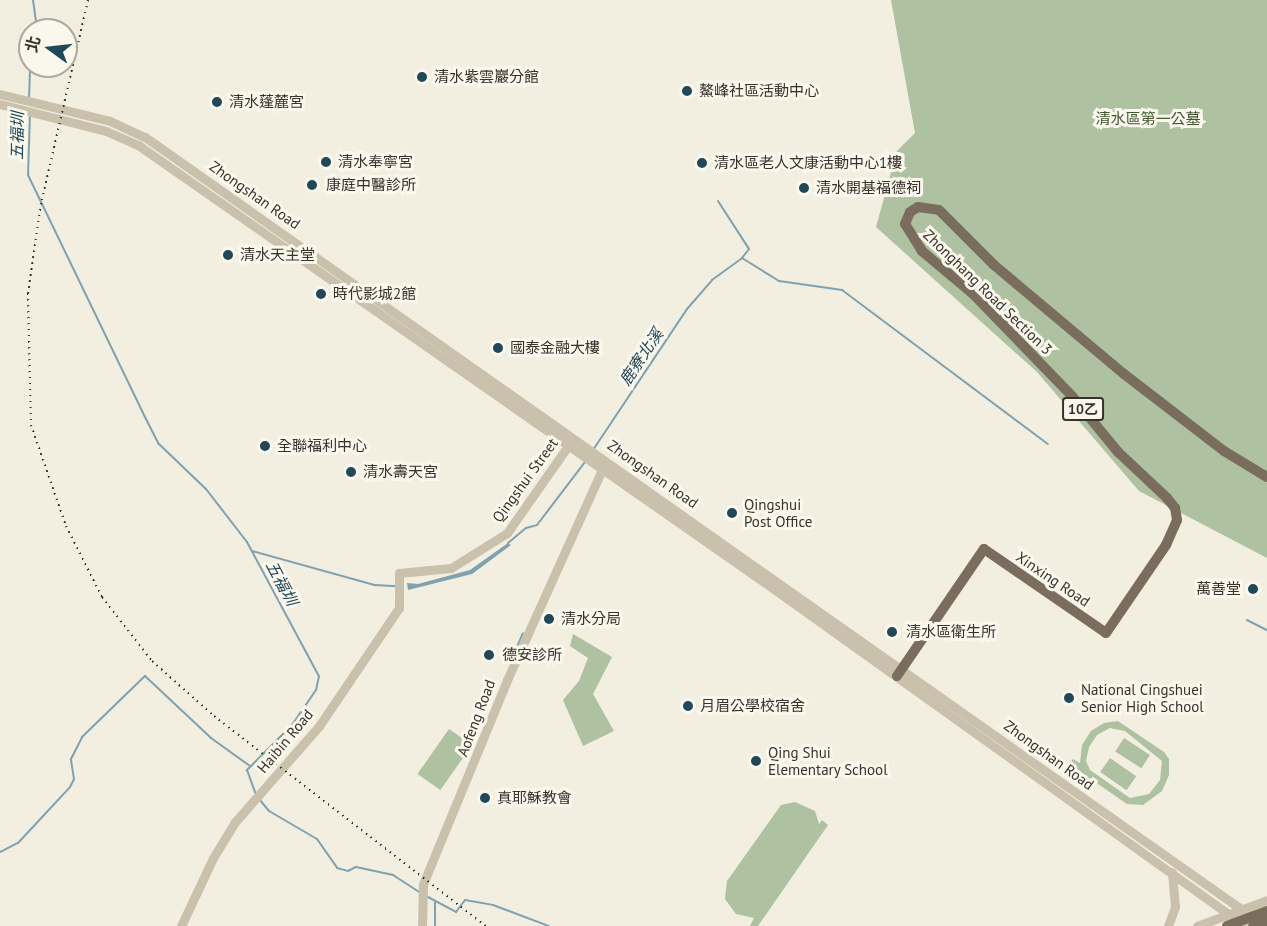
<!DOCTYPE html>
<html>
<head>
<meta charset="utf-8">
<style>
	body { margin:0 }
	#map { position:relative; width:1267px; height:926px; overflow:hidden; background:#f2eee0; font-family:"PT Sans","Noto Sans TC",sans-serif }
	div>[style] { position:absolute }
	.green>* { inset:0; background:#aec1a0; transform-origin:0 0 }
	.water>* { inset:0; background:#80a2ae }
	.stream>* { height:2px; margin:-1px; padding:0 1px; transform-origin:1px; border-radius:1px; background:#80a2ae }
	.minor>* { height:9px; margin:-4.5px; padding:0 4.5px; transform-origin:4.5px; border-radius:4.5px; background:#cac1ac }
	.major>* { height:10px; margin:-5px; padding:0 5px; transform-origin:5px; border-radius:5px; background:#7a6d5d }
	.rail>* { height:2px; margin-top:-1px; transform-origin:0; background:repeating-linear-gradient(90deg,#39322b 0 1.5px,transparent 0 6px) }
	.major-bridge>* { height:10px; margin:-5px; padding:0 5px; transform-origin:5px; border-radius:5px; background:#7a6d5d }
	.dots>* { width:16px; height:16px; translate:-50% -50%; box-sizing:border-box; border:3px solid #faf7ed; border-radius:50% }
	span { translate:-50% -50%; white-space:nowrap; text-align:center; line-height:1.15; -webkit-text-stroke:6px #faf7ed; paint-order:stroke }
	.shield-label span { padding:2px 4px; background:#faf7ed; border:2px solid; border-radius:4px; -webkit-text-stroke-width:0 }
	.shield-label { font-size:14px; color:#39322b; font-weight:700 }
	.poi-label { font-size:15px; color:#39322b }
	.left { translate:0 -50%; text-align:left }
	.right { translate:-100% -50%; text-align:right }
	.park-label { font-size:15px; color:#3f562f }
	.street-label { font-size:15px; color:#39322b }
	.water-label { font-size:16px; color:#214859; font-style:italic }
	.north { position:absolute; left:18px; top:18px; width:60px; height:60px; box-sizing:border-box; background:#faf7ed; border:2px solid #ada89f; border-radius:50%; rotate:285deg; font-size:16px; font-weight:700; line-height:24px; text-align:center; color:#39322b }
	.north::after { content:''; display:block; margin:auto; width:21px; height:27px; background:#214859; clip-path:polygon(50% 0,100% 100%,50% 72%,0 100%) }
</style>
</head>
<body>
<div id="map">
	<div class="green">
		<div style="clip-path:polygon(891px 0,1267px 0,1267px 558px,1139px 491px,1037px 372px,876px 227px,897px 151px,915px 133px)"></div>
		<div style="clip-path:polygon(573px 634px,612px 657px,593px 694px,614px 731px,583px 746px,563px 700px,579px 681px,588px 658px,570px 646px)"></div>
		<div style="clip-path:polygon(evenodd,1118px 721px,1164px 752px,1169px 759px,1169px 775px,1162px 791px,1143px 805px,1127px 804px,1069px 764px,1073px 759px,1080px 763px,1082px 745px,1091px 731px,1104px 723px,1118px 721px,1110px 728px,1125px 731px,1162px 761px,1160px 780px,1149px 794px,1130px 798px,1090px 770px,1086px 761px,1089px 747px,1097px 735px,1110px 728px)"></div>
		<div style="left:449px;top:729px;width:28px;height:55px;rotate:35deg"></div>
		<div style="left:1124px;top:738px;width:31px;height:16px;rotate:33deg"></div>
		<div style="left:1110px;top:758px;width:32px;height:17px;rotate:35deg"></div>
		<div style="clip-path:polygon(795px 802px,815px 811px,819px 824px,822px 820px,828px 825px,758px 926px,750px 926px,754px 918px,736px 914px,725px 899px,727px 881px,781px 805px)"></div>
	</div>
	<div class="water">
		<div style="clip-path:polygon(508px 543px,511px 545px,472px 574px,408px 590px,407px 583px,418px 584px,470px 570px)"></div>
	</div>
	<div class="stream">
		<div style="left:33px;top:0;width:30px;rotate:82deg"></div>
		<div style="left:29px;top:99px;width:33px;rotate:-88deg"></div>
		<div style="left:30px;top:113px;width:62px;rotate:91.8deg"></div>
		<div style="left:28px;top:175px;width:271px;rotate:64.2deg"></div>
		<div style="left:146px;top:419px;width:28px;rotate:63deg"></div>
		<div style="left:159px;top:444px;width:65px;rotate:43.8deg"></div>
		<div style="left:206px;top:489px;width:67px;rotate:52.3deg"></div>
		<div style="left:247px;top:542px;width:152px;rotate:61.8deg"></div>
		<div style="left:319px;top:676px;width:14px;rotate:102deg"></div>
		<div style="left:316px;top:690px;width:42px;rotate:124.4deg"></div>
		<div style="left:292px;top:725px;width:64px;rotate:135deg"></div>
		<div style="left:247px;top:770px;width:27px;rotate:70deg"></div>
		<div style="left:718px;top:201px;width:57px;rotate:57.1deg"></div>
		<div style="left:749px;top:249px;width:11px;rotate:128deg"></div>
		<div style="left:593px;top:450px;width:169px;rotate:-56.3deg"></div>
		<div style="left:687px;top:309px;width:38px;rotate:-49deg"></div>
		<div style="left:712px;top:280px;width:37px;rotate:-36deg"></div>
		<div style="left:742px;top:258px;width:44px;rotate:31.9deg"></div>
		<div style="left:779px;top:281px;width:64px;rotate:8.1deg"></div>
		<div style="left:842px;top:290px;width:257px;rotate:36.8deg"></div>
		<div style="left:508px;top:543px;width:23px;rotate:-40deg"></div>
		<div style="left:526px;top:528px;width:11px;rotate:-15deg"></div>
		<div style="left:537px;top:525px;width:79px;rotate:-52.7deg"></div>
		<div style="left:252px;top:551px;width:128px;rotate:15.5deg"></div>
		<div style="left:375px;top:585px;width:22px;rotate:3deg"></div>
		<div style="left:1247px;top:620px;width:22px;rotate:27deg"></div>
		<div style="left:517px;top:647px;width:15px;rotate:-67deg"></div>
		<div style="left:259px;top:799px;width:16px;rotate:50deg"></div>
		<div style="left:269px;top:811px;width:56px;rotate:30.3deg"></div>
		<div style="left:317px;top:839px;width:35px;rotate:55deg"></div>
		<div style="left:337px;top:868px;width:11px;rotate:15deg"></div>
		<div style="left:348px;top:871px;width:9px;rotate:-27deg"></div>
		<div style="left:356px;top:867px;width:38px;rotate:12deg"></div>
		<div style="left:393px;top:875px;width:33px;rotate:33deg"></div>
		<div style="left:0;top:852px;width:20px;rotate:-27deg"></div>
		<div style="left:18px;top:843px;width:76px;rotate:-47.1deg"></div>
		<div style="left:70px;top:787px;width:9px;rotate:-63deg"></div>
		<div style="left:74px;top:779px;width:20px;rotate:-99deg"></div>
		<div style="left:71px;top:759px;width:25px;rotate:-63deg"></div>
		<div style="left:82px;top:737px;width:88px;rotate:-44.1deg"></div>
		<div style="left:145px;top:676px;width:91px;rotate:43.2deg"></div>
		<div style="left:211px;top:738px;width:48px;rotate:35.7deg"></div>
		<div style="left:426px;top:896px;width:34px;rotate:28deg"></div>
		<div style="left:456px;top:912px;width:15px;rotate:-53deg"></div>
		<div style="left:465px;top:900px;width:28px;rotate:10deg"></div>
		<div style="left:493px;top:905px;width:60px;rotate:20.6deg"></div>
		<div style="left:435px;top:926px;width:24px;rotate:-90deg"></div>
	</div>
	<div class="minor">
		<div style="left:0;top:94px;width:113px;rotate:13.8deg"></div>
		<div style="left:110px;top:121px;width:38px;rotate:25deg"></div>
		<div style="left:145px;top:137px;width:1358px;rotate:35.16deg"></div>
		<div style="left:0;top:104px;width:109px;rotate:14.3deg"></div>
		<div style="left:106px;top:131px;width:35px;rotate:24deg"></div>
		<div style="left:138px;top:145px;width:776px;rotate:34.92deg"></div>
		<div style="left:774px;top:589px;width:579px;rotate:35.58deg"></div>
		<div style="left:181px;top:926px;width:75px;rotate:-64.8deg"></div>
		<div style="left:213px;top:858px;width:42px;rotate:-58.6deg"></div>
		<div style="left:235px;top:822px;width:128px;rotate:-48.8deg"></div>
		<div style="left:319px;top:726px;width:143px;rotate:-55.9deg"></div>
		<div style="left:399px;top:608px;width:35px;rotate:-90deg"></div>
		<div style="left:399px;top:573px;width:52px;rotate:-5.5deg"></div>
		<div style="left:451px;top:568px;width:66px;rotate:-32deg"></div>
		<div style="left:507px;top:533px;width:110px;rotate:-55deg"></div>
		<div style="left:422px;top:926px;width:42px;rotate:-88.6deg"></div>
		<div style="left:423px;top:884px;width:221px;rotate:-67.6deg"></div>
		<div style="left:507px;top:680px;width:236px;rotate:-65.7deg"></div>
		<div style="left:1168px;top:926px;width:20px;rotate:-70deg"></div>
		<div style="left:1175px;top:907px;width:35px;rotate:-95deg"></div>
		<div style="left:1197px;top:926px;width:75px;rotate:-20.4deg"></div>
	</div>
	<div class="major">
		<div style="left:897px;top:676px;width:154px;rotate:-55.6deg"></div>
		<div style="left:984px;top:549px;width:148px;rotate:34.5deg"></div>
		<div style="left:1106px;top:633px;width:107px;rotate:-55.7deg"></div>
		<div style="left:1166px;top:545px;width:27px;rotate:-66deg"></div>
		<div style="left:1177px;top:520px;width:12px;rotate:-99deg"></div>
		<div style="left:1175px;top:508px;width:13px;rotate:-129deg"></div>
		<div style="left:1167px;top:498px;width:67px;rotate:-136.8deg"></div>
		<div style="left:1118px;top:452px;width:72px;rotate:-129.4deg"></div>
		<div style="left:1072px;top:396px;width:142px;rotate:-134.1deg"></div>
		<div style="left:973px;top:294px;width:67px;rotate:-139.9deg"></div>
		<div style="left:922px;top:251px;width:32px;rotate:-122deg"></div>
		<div style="left:905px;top:224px;width:13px;rotate:-67deg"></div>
		<div style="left:910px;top:212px;width:9px;rotate:-32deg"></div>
		<div style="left:918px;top:207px;width:21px;rotate:8deg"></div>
		<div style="left:939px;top:210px;width:78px;rotate:45deg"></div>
		<div style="left:994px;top:265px;width:170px;rotate:40deg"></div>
		<div style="left:1124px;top:374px;width:126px;rotate:37.6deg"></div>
		<div style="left:1224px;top:451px;width:50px;rotate:31.2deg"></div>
	</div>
	<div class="rail">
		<div style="left:88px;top:0;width:208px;rotate:103deg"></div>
		<div style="left:41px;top:203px;width:91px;rotate:98.2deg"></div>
		<div style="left:28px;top:293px;width:132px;rotate:88.7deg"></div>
		<div style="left:31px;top:425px;width:107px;rotate:70.9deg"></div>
		<div style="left:66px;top:526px;width:80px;rotate:63.1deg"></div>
		<div style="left:102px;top:597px;width:81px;rotate:52deg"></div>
		<div style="left:152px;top:661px;width:83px;rotate:41.6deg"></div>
		<div style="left:214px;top:716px;width:344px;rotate:37.7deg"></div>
	</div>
	<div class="major-bridge">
		<div style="left:1227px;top:926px;width:43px;rotate:-20.6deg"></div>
		<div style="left:1253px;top:926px;width:15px;rotate:-20deg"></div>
	</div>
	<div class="dots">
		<div style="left:422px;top:77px;background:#214859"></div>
		<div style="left:687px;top:91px;background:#214859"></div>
		<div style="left:217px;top:102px;background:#214859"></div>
		<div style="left:326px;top:162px;background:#214859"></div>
		<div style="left:702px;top:163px;background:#214859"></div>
		<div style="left:312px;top:185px;background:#214859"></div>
		<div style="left:804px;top:188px;background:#214859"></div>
		<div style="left:228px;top:255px;background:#214859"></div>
		<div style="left:321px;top:294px;background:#214859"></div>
		<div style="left:498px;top:348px;background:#214859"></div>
		<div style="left:265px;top:446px;background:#214859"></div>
		<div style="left:351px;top:472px;background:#214859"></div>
		<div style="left:732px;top:513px;background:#214859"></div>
		<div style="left:1253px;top:589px;background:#214859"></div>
		<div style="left:549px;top:619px;background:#214859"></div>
		<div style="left:892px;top:632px;background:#214859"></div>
		<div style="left:489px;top:655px;background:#214859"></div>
		<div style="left:1069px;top:698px;background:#214859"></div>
		<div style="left:688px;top:706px;background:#214859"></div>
		<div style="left:756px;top:761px;background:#214859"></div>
		<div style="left:485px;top:798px;background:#214859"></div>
	</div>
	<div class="shield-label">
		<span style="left:1083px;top:409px">10乙</span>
	</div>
	<div class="poi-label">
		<span class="left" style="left:434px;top:77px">清水紫雲巖分館</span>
		<span class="left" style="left:699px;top:91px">鰲峰社區活動中心</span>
		<span class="left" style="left:229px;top:102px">清水蓬麓宮</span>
		<span class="left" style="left:338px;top:162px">清水奉寧宮</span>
		<span class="left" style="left:714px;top:163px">清水區老人文康活動中心1樓</span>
		<span class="left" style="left:326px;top:185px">康庭中醫診所</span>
		<span class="left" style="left:816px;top:188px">清水開基福德祠</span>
		<span class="left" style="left:240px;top:255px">清水天主堂</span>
		<span class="left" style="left:333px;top:294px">時代影城2館</span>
		<span class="left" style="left:510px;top:348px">國泰金融大樓</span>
		<span class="left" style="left:277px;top:446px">全聯福利中心</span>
		<span class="left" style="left:363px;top:472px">清水壽天宮</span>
		<span class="left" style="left:744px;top:513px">Qingshui<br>Post Office</span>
		<span class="right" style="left:1241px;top:589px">萬善堂</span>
		<span class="left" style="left:561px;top:619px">清水分局</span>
		<span class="left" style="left:906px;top:632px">清水區衛生所</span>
		<span class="left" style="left:502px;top:655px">德安診所</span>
		<span class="left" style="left:1081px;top:698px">National Cingshuei<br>Senior High School</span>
		<span class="left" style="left:700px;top:706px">月眉公學校宿舍</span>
		<span class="left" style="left:768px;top:761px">Qing Shui<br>Elementary School</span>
		<span class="left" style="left:497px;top:798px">真耶穌教會</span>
	</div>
	<div class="park-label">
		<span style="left:1148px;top:119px">清水區第一公墓</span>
	</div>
	<div class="street-label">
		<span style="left:255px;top:195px;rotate:35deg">Zhongshan Road</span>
		<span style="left:988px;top:292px;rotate:44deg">Zhonghang Road Section 3</span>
		<span style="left:653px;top:474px;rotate:35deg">Zhongshan Road</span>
		<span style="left:525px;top:480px;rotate:-54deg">Qingshui Street</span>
		<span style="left:1053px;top:579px;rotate:34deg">Xinxing Road</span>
		<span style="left:476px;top:718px;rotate:-69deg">Aofeng Road</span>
		<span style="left:285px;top:741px;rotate:-50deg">Haibin Road</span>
		<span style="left:1049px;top:755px;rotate:36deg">Zhongshan Road</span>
	</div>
	<div class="water-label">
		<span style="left:17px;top:136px;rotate:-89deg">五福圳</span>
		<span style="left:641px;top:357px;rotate:-56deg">鹿寮北溪</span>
		<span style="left:282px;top:583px;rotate:62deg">五福圳</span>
	</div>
	<div class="north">北</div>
</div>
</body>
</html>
